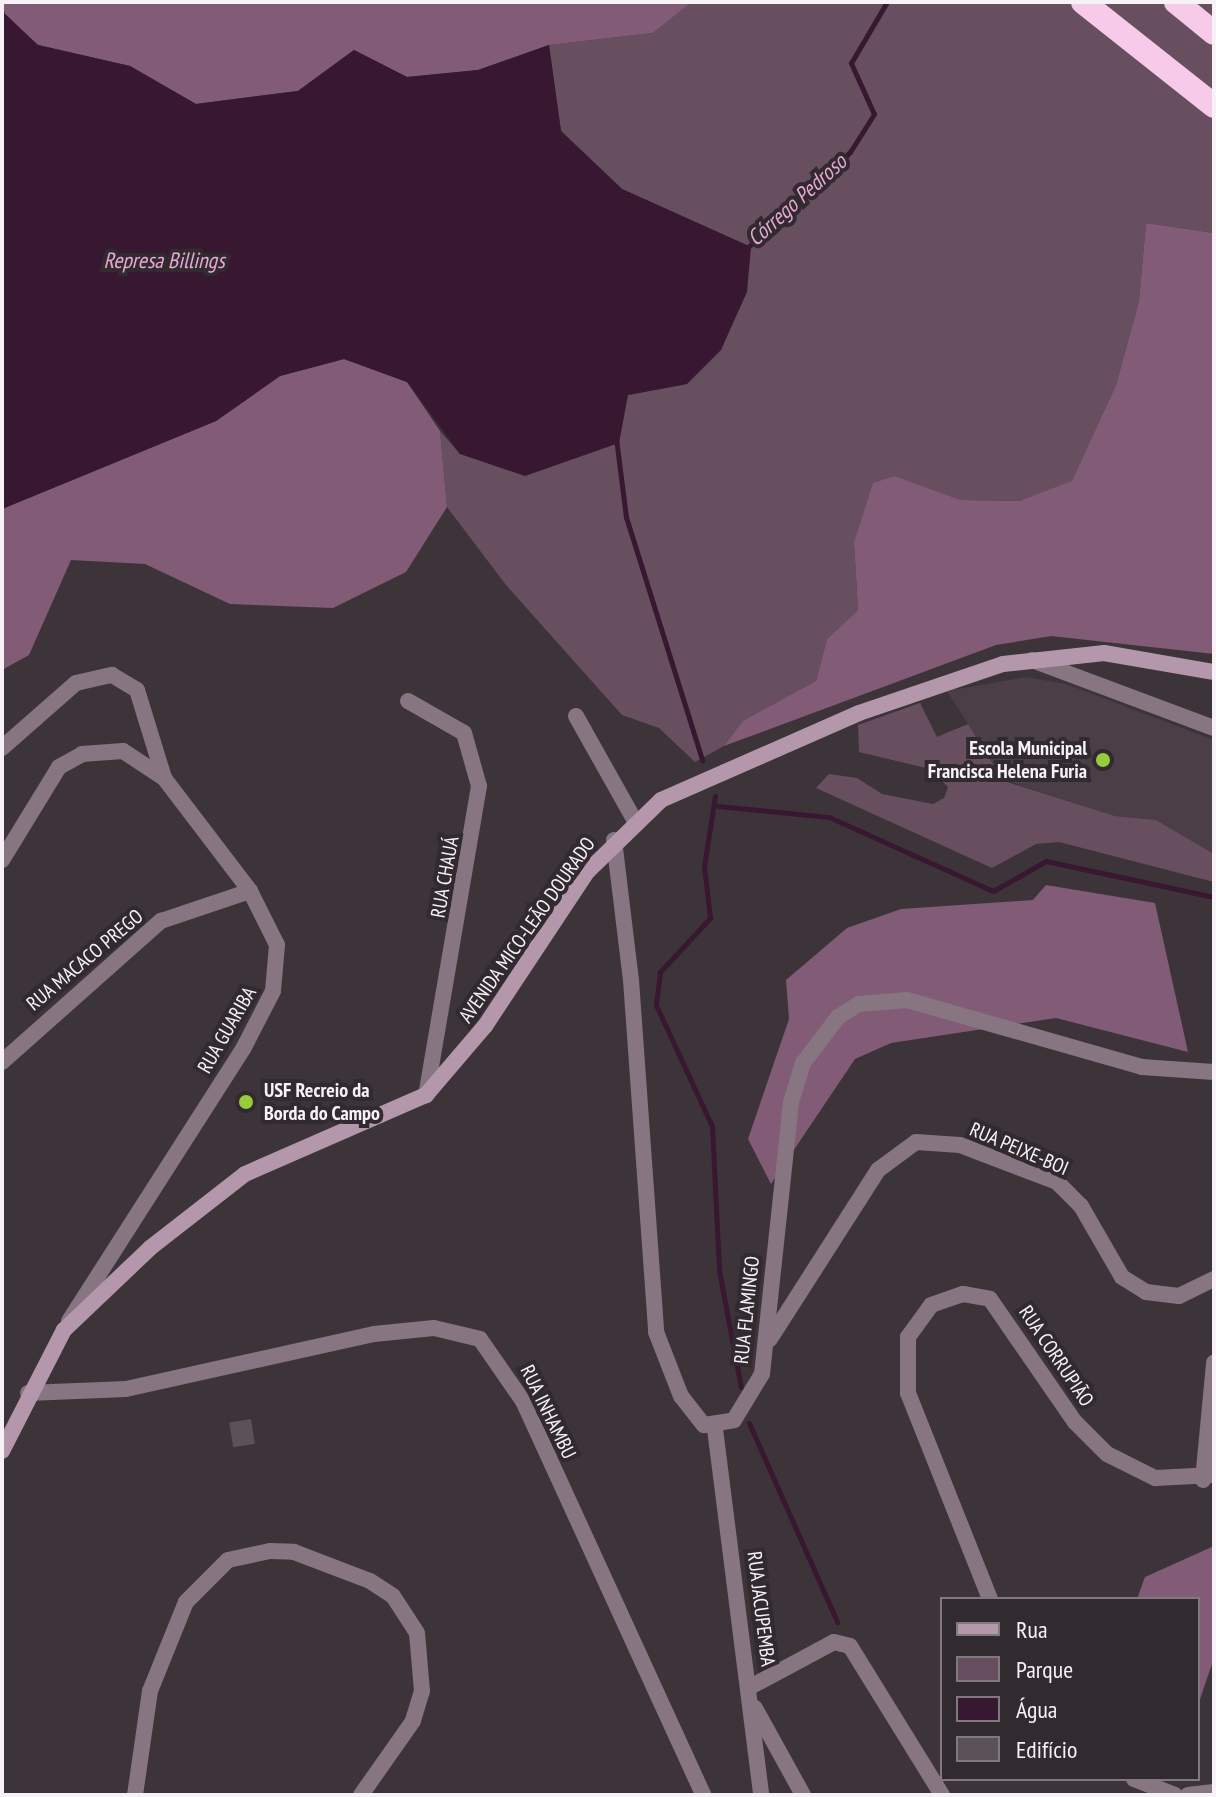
<!DOCTYPE html>
<html>
<head>
<meta charset="utf-8">
<style>
	body { margin:0 }
	#map { position:relative; width:1216px; height:1797px; overflow:hidden; background:#3c3439; font-family:"PT Sans Narrow",sans-serif }
	div>[style] { position:absolute }
	.built>* { inset:0; background:#4b3e47 }
	.green>* { inset:0; background:#674f60 }
	.forest>* { inset:0; background:#825b77 }
	.water>* { inset:0; background:#381730 }
	.stream>* { height:5px; margin:-2.5px; padding:0 2.5px; transform-origin:2.5px; border-radius:2.5px; background:#381730 }
	.building>* { inset:0; background:#5b5258; transform-origin:0 0 }
	.street>* { height:16px; margin:-8px; padding:0 8px; transform-origin:8px; border-radius:8px; background:#877581 }
	.secondary>* { height:16px; margin:-8px; padding:0 8px; transform-origin:8px; border-radius:8px; background:#b497ab }
	.highway>* { height:24px; margin:-12px; padding:0 12px; transform-origin:12px; border-radius:12px; background:#f7cae9 }
	.dots>* { width:22px; height:22px; translate:-50% -50%; box-sizing:border-box; border:4px solid #312a2f; border-radius:50% }
	span { translate:-50% -50%; white-space:nowrap; text-align:center; line-height:1.15; -webkit-text-stroke:8px #312a2f; paint-order:stroke }
	.poi-label { font-size:20px; color:#f7f2f5; font-weight:700 }
	.right { translate:-100% -50%; text-align:right }
	.left { translate:0 -50%; text-align:left }
	.street-label { font-size:20px; color:#f7f2f5 }
	.water-label { font-size:22px; color:#e7a7d4; font-style:italic }
	.frame { position:absolute; inset:0; border:4px solid #f7f2f5; pointer-events:none }
	.legend { position:absolute; left:940px; top:1597px; width:260px; height:184px; box-sizing:border-box; background:#312a2f; border:2px solid #807a7e; margin:0; padding:10px 14px; list-style:none; font-size:24px; color:#f7f2f5 }
	.legend li { display:flex; align-items:center; gap:16px; height:40px }
	.legend b { width:40px; border:2px solid #807a7e }
</style>
</head>
<body>
<div id="map">
	<div class="built">
		<div style="clip-path:polygon(1026px 677px,1066px 684px,1214px 740px,1214px 854px,1156px 820px,1115px 816px,1004px 780px,947px 691px)"></div>
	</div>
	<div class="green">
		<div style="clip-path:polygon(692px 2px,1214px 2px,1214px 233px,1146px 223px,1139px 301px,1116px 385px,1072px 482px,1019px 501px,961px 500px,895px 476px,854px 543px,858px 610px,827px 639px,816px 681px,744px 721px,724px 746px,695px 762px,659px 728px,622px 715px,506px 585px,447px 507px,440px 431px,460px 454px,628px 395px,687px 384px,751px 247px,622px 189px,561px 131px,549px 45px,653px 33px)"></div>
		<div style="clip-path:polygon(920px 703px,937px 737px,968px 724px,1004px 781px,1115px 816px,1156px 820px,1214px 854px,1214px 882px,1059px 842px,1036px 844px,992px 868px,816px 788px,829px 774px,857px 778px,882px 794px,933px 804px,944px 798px,948px 787px,930px 769px,859px 752px,858px 725px)"></div>
	</div>
	<div class="forest">
		<div style="clip-path:polygon(2px 2px,692px 2px,653px 33px,549px 45px,478px 70px,407px 77px,354px 50px,298px 91px,196px 104px,130px 66px,38px 45px,6px 18px)"></div>
		<div style="clip-path:polygon(1146px 223px,1214px 233px,1214px 654px,1051px 636px,996px 645px,724px 746px,743px 721px,816px 681px,827px 639px,858px 610px,854px 543px,873px 483px,895px 476px,961px 500px,1019px 501px,1072px 481px,1116px 385px,1139px 301px)"></div>
		<div style="clip-path:polygon(344px 359px,407px 382px,440px 431px,447px 507px,406px 572px,333px 608px,230px 604px,145px 564px,71px 560px,29px 655px,2px 670px,2px 509px,216px 421px,280px 376px)"></div>
		<div style="clip-path:polygon(1046px 885px,1155px 903px,1188px 1052px,1056px 1018px,891px 1043px,855px 1059px,771px 1184px,748px 1139px,789px 1019px,786px 980px,847px 928px,901px 909px,1033px 900px)"></div>
		<div style="clip-path:polygon(1214px 1546px,1214px 1658px,1198px 1705px,1198px 1599px,1137px 1599px,1145px 1577px)"></div>
	</div>
	<div class="water">
		<div style="clip-path:polygon(2px 11px,38px 45px,130px 66px,196px 104px,298px 91px,354px 50px,407px 77px,478px 70px,549px 45px,561px 131px,622px 189px,751px 247px,747px 292px,721px 350px,687px 384px,628px 395px,619px 443px,525px 476px,460px 454px,407px 382px,344px 359px,280px 376px,216px 421px,2px 509px)"></div>
	</div>
	<div class="stream">
		<div style="left:746px;top:249px;width:142px;rotate:-43deg"></div>
		<div style="left:850px;top:152px;width:45px;rotate:-57.7deg"></div>
		<div style="left:874px;top:114px;width:56px;rotate:-114.3deg"></div>
		<div style="left:851px;top:63px;width:71px;rotate:-59.5deg"></div>
		<div style="left:616px;top:438px;width:80px;rotate:82.8deg"></div>
		<div style="left:626px;top:517px;width:255px;rotate:72.6deg"></div>
		<div style="left:715px;top:796px;width:71px;rotate:98.9deg"></div>
		<div style="left:704px;top:866px;width:52px;rotate:83.4deg"></div>
		<div style="left:710px;top:918px;width:74px;rotate:132.8deg"></div>
		<div style="left:660px;top:972px;width:33px;rotate:97deg"></div>
		<div style="left:656px;top:1005px;width:133px;rotate:65.2deg"></div>
		<div style="left:712px;top:1126px;width:144px;rotate:87.2deg"></div>
		<div style="left:719px;top:1270px;width:119px;rotate:79.4deg"></div>
		<div style="left:718px;top:806px;width:112px;rotate:5.7deg"></div>
		<div style="left:829px;top:817px;width:180px;rotate:24.3deg"></div>
		<div style="left:993px;top:891px;width:61px;rotate:-29.5deg"></div>
		<div style="left:1046px;top:861px;width:172px;rotate:12.1deg"></div>
		<div style="left:749px;top:1423px;width:218px;rotate:66.1deg"></div>
	</div>
	<div class="building">
		<div style="left:251px;top:1419px;width:25px;height:22px;rotate:81deg"></div>
	</div>
	<div class="street">
		<div style="left:1032px;top:660px;width:194px;rotate:20.5deg"></div>
		<div style="left:408px;top:701px;width:64px;rotate:29.7deg"></div>
		<div style="left:464px;top:733px;width:55px;rotate:74.2deg"></div>
		<div style="left:479px;top:786px;width:314px;rotate:99.7deg"></div>
		<div style="left:576px;top:716px;width:120px;rotate:60.7deg"></div>
		<div style="left:2px;top:748px;width:98px;rotate:-41.3deg"></div>
		<div style="left:76px;top:683px;width:37px;rotate:-13deg"></div>
		<div style="left:112px;top:675px;width:29px;rotate:31deg"></div>
		<div style="left:137px;top:690px;width:92px;rotate:72.9deg"></div>
		<div style="left:614px;top:840px;width:141px;rotate:83.1deg"></div>
		<div style="left:631px;top:980px;width:353px;rotate:85.9deg"></div>
		<div style="left:656px;top:1332px;width:69px;rotate:68.7deg"></div>
		<div style="left:681px;top:1396px;width:37px;rotate:52deg"></div>
		<div style="left:704px;top:1425px;width:30px;rotate:-9deg"></div>
		<div style="left:734px;top:1420px;width:54px;rotate:-58.7deg"></div>
		<div style="left:762px;top:1374px;width:274px;rotate:-83.9deg"></div>
		<div style="left:791px;top:1102px;width:41px;rotate:-72.9deg"></div>
		<div style="left:803px;top:1063px;width:58px;rotate:-52.7deg"></div>
		<div style="left:838px;top:1017px;width:25px;rotate:-32deg"></div>
		<div style="left:859px;top:1004px;width:48px;rotate:-4.8deg"></div>
		<div style="left:907px;top:1000px;width:244px;rotate:15.9deg"></div>
		<div style="left:1142px;top:1067px;width:72px;rotate:4deg"></div>
		<div style="left:2px;top:860px;width:109px;rotate:-58.5deg"></div>
		<div style="left:59px;top:767px;width:26px;rotate:-29deg"></div>
		<div style="left:82px;top:754px;width:41px;rotate:-4.2deg"></div>
		<div style="left:123px;top:751px;width:49px;rotate:33.4deg"></div>
		<div style="left:164px;top:778px;width:142px;rotate:52.7deg"></div>
		<div style="left:250px;top:891px;width:60px;rotate:63.4deg"></div>
		<div style="left:277px;top:945px;width:46px;rotate:95deg"></div>
		<div style="left:273px;top:991px;width:65px;rotate:117.3deg"></div>
		<div style="left:243px;top:1049px;width:323px;rotate:122.6deg"></div>
		<div style="left:2px;top:1062px;width:213px;rotate:-41.6deg"></div>
		<div style="left:161px;top:921px;width:94px;rotate:-18.6deg"></div>
		<div style="left:770px;top:1339px;width:201px;rotate:-57.4deg"></div>
		<div style="left:878px;top:1170px;width:47px;rotate:-36.4deg"></div>
		<div style="left:916px;top:1142px;width:44px;rotate:3.9deg"></div>
		<div style="left:960px;top:1145px;width:104px;rotate:20.9deg"></div>
		<div style="left:1057px;top:1182px;width:34px;rotate:45deg"></div>
		<div style="left:1081px;top:1206px;width:82px;rotate:60deg"></div>
		<div style="left:1122px;top:1277px;width:28px;rotate:32deg"></div>
		<div style="left:1146px;top:1292px;width:33px;rotate:7deg"></div>
		<div style="left:1179px;top:1296px;width:39px;rotate:-26deg"></div>
		<div style="left:28px;top:1393px;width:98px;rotate:-2.3deg"></div>
		<div style="left:126px;top:1389px;width:254px;rotate:-12.5deg"></div>
		<div style="left:374px;top:1334px;width:60px;rotate:-5.7deg"></div>
		<div style="left:434px;top:1328px;width:47px;rotate:13.4deg"></div>
		<div style="left:480px;top:1339px;width:75px;rotate:55.3deg"></div>
		<div style="left:523px;top:1401px;width:433px;rotate:65.4deg"></div>
		<div style="left:715px;top:1429px;width:369px;rotate:82.8deg"></div>
		<div style="left:1203px;top:1480px;width:118px;rotate:-84.6deg"></div>
		<div style="left:990px;top:1599px;width:222px;rotate:-111.7deg"></div>
		<div style="left:908px;top:1393px;width:56px;rotate:-90deg"></div>
		<div style="left:908px;top:1337px;width:39px;rotate:-54deg"></div>
		<div style="left:931px;top:1305px;width:34px;rotate:-19deg"></div>
		<div style="left:963px;top:1294px;width:27px;rotate:10deg"></div>
		<div style="left:990px;top:1299px;width:150px;rotate:55.4deg"></div>
		<div style="left:1075px;top:1422px;width:45px;rotate:45deg"></div>
		<div style="left:1107px;top:1454px;width:54px;rotate:26.6deg"></div>
		<div style="left:1155px;top:1478px;width:59px;rotate:-2.9deg"></div>
		<div style="left:750px;top:1687px;width:95px;rotate:-28.2deg"></div>
		<div style="left:834px;top:1642px;width:16px;rotate:14deg"></div>
		<div style="left:850px;top:1646px;width:175px;rotate:58.3deg"></div>
		<div style="left:755px;top:1708px;width:99px;rotate:61.1deg"></div>
		<div style="left:1134px;top:1779px;width:44px;rotate:21.3deg"></div>
		<div style="left:135px;top:1795px;width:105px;rotate:-81.8deg"></div>
		<div style="left:150px;top:1691px;width:96px;rotate:-68deg"></div>
		<div style="left:186px;top:1602px;width:59px;rotate:-45deg"></div>
		<div style="left:228px;top:1560px;width:43px;rotate:-12.1deg"></div>
		<div style="left:270px;top:1551px;width:24px;rotate:2deg"></div>
		<div style="left:294px;top:1552px;width:81px;rotate:20.9deg"></div>
		<div style="left:370px;top:1581px;width:27px;rotate:33deg"></div>
		<div style="left:393px;top:1596px;width:44px;rotate:57deg"></div>
		<div style="left:417px;top:1633px;width:58px;rotate:85.1deg"></div>
		<div style="left:422px;top:1691px;width:31px;rotate:107deg"></div>
		<div style="left:413px;top:1721px;width:90px;rotate:125.1deg"></div>
		<div style="left:1188px;top:1795px;width:26px;rotate:-7deg"></div>
	</div>
	<div class="secondary">
		<div style="left:2px;top:1451px;width:136px;rotate:-62.9deg"></div>
		<div style="left:64px;top:1330px;width:119px;rotate:-43.6deg"></div>
		<div style="left:150px;top:1248px;width:120px;rotate:-37.9deg"></div>
		<div style="left:245px;top:1174px;width:197px;rotate:-23.6deg"></div>
		<div style="left:426px;top:1095px;width:91px;rotate:-49.5deg"></div>
		<div style="left:485px;top:1026px;width:185px;rotate:-56.5deg"></div>
		<div style="left:587px;top:872px;width:103px;rotate:-44.2deg"></div>
		<div style="left:661px;top:800px;width:216px;rotate:-23.7deg"></div>
		<div style="left:859px;top:713px;width:152px;rotate:-18.8deg"></div>
		<div style="left:1003px;top:664px;width:102px;rotate:-6.2deg"></div>
		<div style="left:1104px;top:653px;width:112px;rotate:9.8deg"></div>
	</div>
	<div class="highway">
		<div style="left:1083px;top:2px;width:167px;rotate:38.4deg"></div>
		<div style="left:1176px;top:2px;width:49px;rotate:39.2deg"></div>
	</div>
	<div class="dots">
		<div style="left:1103px;top:760px;background:#96cc39"></div>
		<div style="left:246px;top:1102px;background:#96cc39"></div>
	</div>
	<div class="poi-label">
		<span class="right" style="left:1087px;top:760px">Escola Municipal<br>Francisca Helena Furia</span>
		<span class="left" style="left:264px;top:1102px">USF Recreio da<br>Borda do Campo</span>
	</div>
	<div class="street-label">
		<span style="left:445px;top:877px;rotate:-80deg">RUA CHAUÁ</span>
		<span style="left:527px;top:930px;rotate:-55deg">AVENIDA MICO-LEÃO DOURADO</span>
		<span style="left:85px;top:960px;rotate:-40deg">RUA MACACO PREGO</span>
		<span style="left:227px;top:1030px;rotate:-60deg">RUA GUARIBA</span>
		<span style="left:1019px;top:1149px;rotate:23deg">RUA PEIXE-BOI</span>
		<span style="left:747px;top:1310px;rotate:-84deg">RUA FLAMINGO</span>
		<span style="left:1056px;top:1356px;rotate:56deg">RUA CORRUPIÃO</span>
		<span style="left:548px;top:1412px;rotate:64deg">RUA INHAMBU</span>
		<span style="left:761px;top:1609px;rotate:83deg">RUA JACUPEMBA</span>
	</div>
	<div class="water-label">
		<span style="left:797px;top:200px;rotate:-42deg">Córrego Pedroso</span>
		<span style="left:164px;top:261px">Represa Billings</span>
	</div>
	<div class="frame"></div>
	<ul class="legend">
	<li><b style="height:10px;background:#b497ab"></b>Rua</li>
	<li><b style="height:22px;background:#674f60"></b>Parque</li>
	<li><b style="height:22px;background:#381730"></b>Água</li>
	<li><b style="height:22px;background:#5b5258"></b>Edifício</li>
	</ul>
</div>
</body>
</html>
